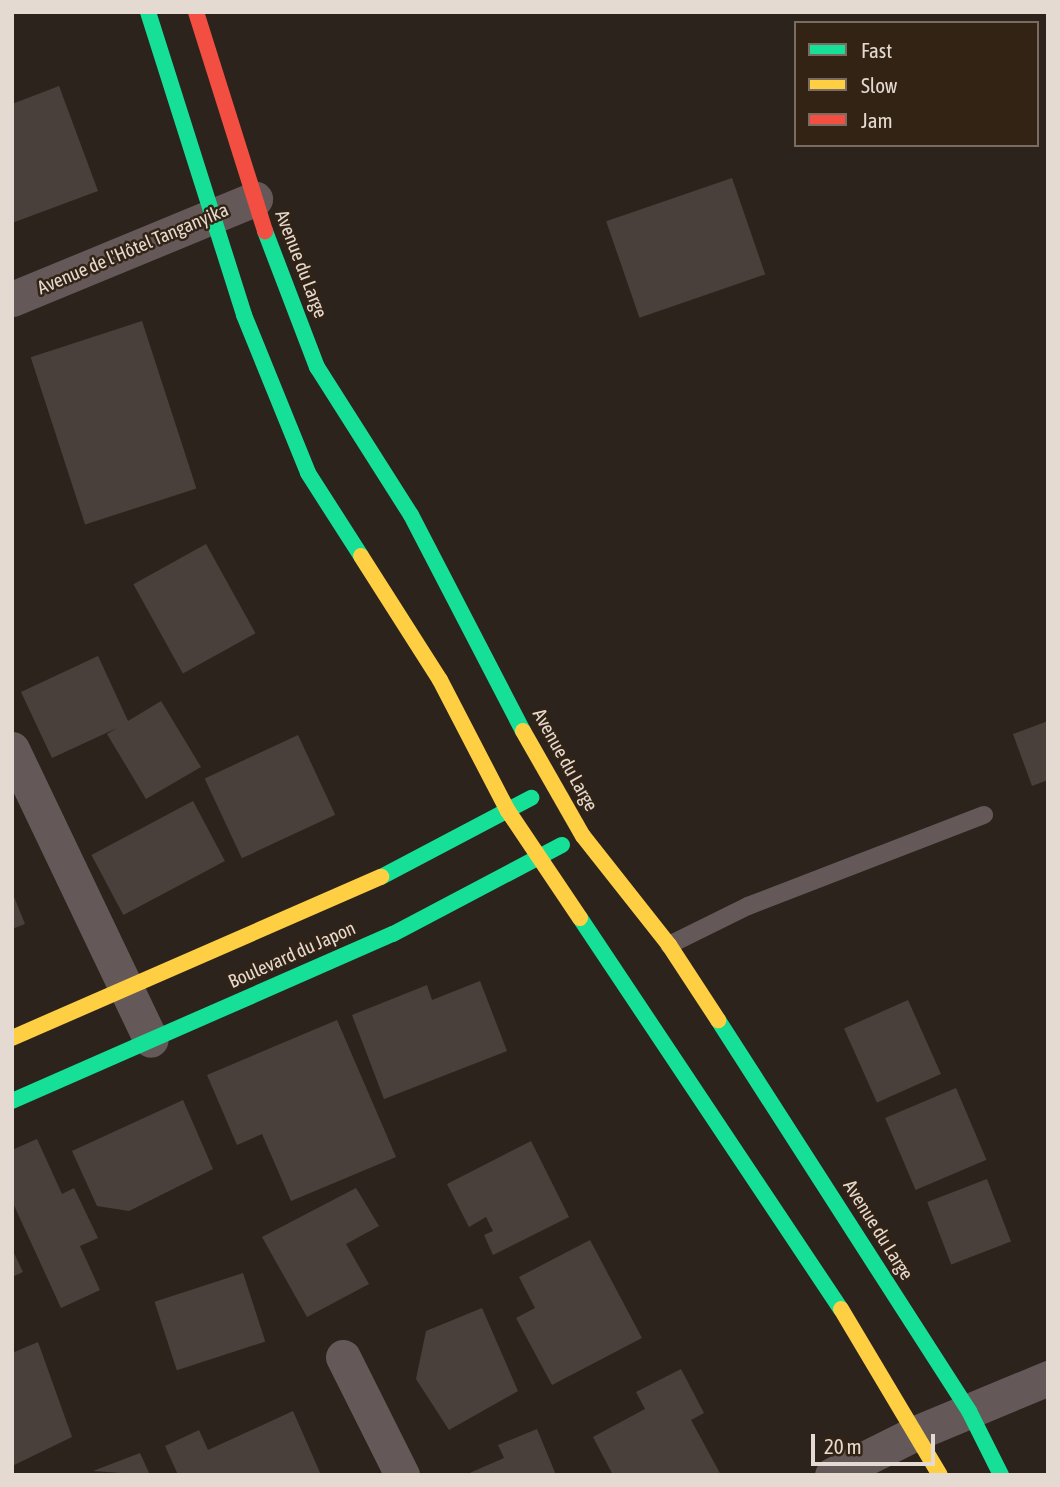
<!DOCTYPE html>
<html>
<head>
<meta charset="utf-8">
<style>
	body { margin:0 }
	#map { position:relative; width:1060px; height:1487px; overflow:hidden; background:#2c241c; font-family:"Asap Condensed",sans-serif }
	div>[style] { position:absolute }
	.building>* { inset:0; background:#49403b; transform-origin:0 0 }
	.lane>* { height:18px; margin:-9px; padding:0 9px; transform-origin:9px; border-radius:9px; background:#645958 }
	.street>* { height:35px; margin:-17.5px; padding:0 17.5px; transform-origin:17.5px; border-radius:17.5px; background:#645958 }
	.fast>* { height:16px; margin:-8px; padding:0 8px; transform-origin:8px; border-radius:8px; background:#16e098 }
	.slow>* { height:16px; margin:-8px; padding:0 8px; transform-origin:8px; border-radius:8px; background:#ffcf43 }
	.jam>* { height:16px; margin:-8px; padding:0 8px; transform-origin:8px; border-radius:8px; background:#f24e42 }
	span { translate:-50% -50%; white-space:nowrap; text-align:center; line-height:1.15; -webkit-text-stroke:5px #332315; paint-order:stroke }
	.street-label { font-size:19px; color:#e4dad1 }
	.frame { position:absolute; inset:0; border:14px solid #e4dad1; pointer-events:none }
	.legend { position:absolute; left:794px; top:21px; width:245px; height:126px; box-sizing:border-box; background:#332315; border:2px solid #7a6c60; margin:0; padding:9px 12px; list-style:none; font-size:21px; color:#e4dad1 }
	.legend li { display:flex; align-items:center; gap:14px; height:35px }
	.legend b { width:35px; border:2px solid #7a6c60 }
	.scale { position:absolute; left:811px; top:1434px; width:124px; height:32px; box-sizing:border-box; border:4px solid #e4dad1; border-top:0; padding-left:9px; font-size:21px; line-height:24px; white-space:nowrap; color:#e4dad1; -webkit-text-stroke:5px #332315; paint-order:stroke }
</style>
</head>
<body>
<div id="map">
	<div class="building">
		<div style="clip-path:polygon(59px 86px,98px 191px,12px 223px,12px 104px)"></div>
		<div style="left:732px;top:178px;width:102px;height:133px;rotate:71deg"></div>
		<div style="left:142px;top:321px;width:176px;height:117px;rotate:72deg"></div>
		<div style="left:206px;top:544px;width:102px;height:83px;rotate:61deg"></div>
		<div style="clip-path:polygon(98px 656px,128px 721px,161px 701px,201px 767px,146px 799px,107px 734px,117px 728px,52px 758px,21px 692px)"></div>
		<div style="clip-path:polygon(1048px 721px,1048px 780px,1032px 786px,1013px 734px)"></div>
		<div style="left:298px;top:735px;width:88px;height:103px;rotate:65deg"></div>
		<div style="left:193px;top:801px;width:68px;height:115px;rotate:62deg"></div>
		<div style="clip-path:polygon(12px 892px,25px 924px,12px 929px)"></div>
		<div style="clip-path:polygon(480px 981px,507px 1051px,384px 1099px,352px 1015px,427px 985px,432px 1000px)"></div>
		<div style="left:908px;top:1000px;width:81px;height:70px;rotate:66deg"></div>
		<div style="clip-path:polygon(337px 1020px,396px 1157px,291px 1201px,262px 1134px,237px 1145px,207px 1075px)"></div>
		<div style="left:956px;top:1088px;width:78px;height:77px;rotate:67deg"></div>
		<div style="clip-path:polygon(183px 1100px,213px 1169px,129px 1211px,97px 1206px,72px 1151px)"></div>
		<div style="clip-path:polygon(37px 1139px,62px 1194px,74px 1188px,98px 1238px,80px 1246px,100px 1290px,61px 1308px,12px 1201px,12px 1150px)"></div>
		<div style="clip-path:polygon(531px 1141px,569px 1217px,493px 1255px,484px 1235px,493px 1231px,486px 1217px,469px 1227px,447px 1184px)"></div>
		<div style="left:987px;top:1179px;width:67px;height:64px;rotate:69deg"></div>
		<div style="clip-path:polygon(356px 1188px,379px 1226px,346px 1244px,369px 1284px,307px 1317px,262px 1237px)"></div>
		<div style="clip-path:polygon(590px 1240px,642px 1338px,552px 1385px,516px 1318px,535px 1308px,519px 1277px)"></div>
		<div style="clip-path:polygon(12px 1249px,23px 1272px,12px 1277px)"></div>
		<div style="left:243px;top:1273px;width:72px;height:93px;rotate:72deg"></div>
		<div style="clip-path:polygon(482px 1308px,518px 1391px,449px 1430px,416px 1379px,426px 1331px)"></div>
		<div style="clip-path:polygon(38px 1342px,72px 1437px,12px 1466px,12px 1353px)"></div>
		<div style="clip-path:polygon(681px 1369px,704px 1413px,691px 1420px,721px 1475px,613px 1475px,593px 1437px,645px 1409px,636px 1392px)"></div>
		<div style="clip-path:polygon(293px 1411px,321px 1475px,178px 1475px,165px 1446px,199px 1430px,208px 1450px)"></div>
		<div style="clip-path:polygon(537px 1429px,556px 1475px,465px 1475px,504px 1458px,498px 1445px)"></div>
		<div style="clip-path:polygon(140px 1453px,150px 1475px,93px 1471px)"></div>
	</div>
	<div class="lane">
		<div style="left:669px;top:945px;width:88px;rotate:-26.3deg"></div>
		<div style="left:748px;top:906px;width:253px;rotate:-21.1deg"></div>
	</div>
	<div class="street">
		<div style="left:12px;top:299px;width:263px;rotate:-22.4deg"></div>
		<div style="left:12px;top:749px;width:322px;rotate:64.5deg"></div>
		<div style="left:343px;top:1357px;width:132px;rotate:63.4deg"></div>
		<div style="left:832px;top:1475px;width:94px;rotate:-26.6deg"></div>
		<div style="left:916px;top:1433px;width:143px;rotate:-22.6deg"></div>
	</div>
	<div class="fast">
		<div style="left:148px;top:12px;width:318px;rotate:72.4deg"></div>
		<div style="left:244px;top:315px;width:170px;rotate:67.9deg"></div>
		<div style="left:308px;top:473px;width:98px;rotate:57.4deg"></div>
		<div style="left:265px;top:231px;width:146px;rotate:69.1deg"></div>
		<div style="left:317px;top:367px;width:175px;rotate:57.6deg"></div>
		<div style="left:411px;top:515px;width:243px;rotate:62.6deg"></div>
		<div style="left:381px;top:877px;width:170px;rotate:-27.8deg"></div>
		<div style="left:580px;top:918px;width:470px;rotate:56.3deg"></div>
		<div style="left:718px;top:1020px;width:465px;rotate:57.3deg"></div>
		<div style="left:969px;top:1411px;width:72px;rotate:63.4deg"></div>
		<div style="left:12px;top:1101px;width:416px;rotate:-23.7deg"></div>
		<div style="left:393px;top:934px;width:191px;rotate:-27.8deg"></div>
	</div>
	<div class="slow">
		<div style="left:361px;top:556px;width:147px;rotate:57.5deg"></div>
		<div style="left:440px;top:680px;width:148px;rotate:62.6deg"></div>
		<div style="left:508px;top:811px;width:129px;rotate:56.1deg"></div>
		<div style="left:523px;top:731px;width:121px;rotate:60.3deg"></div>
		<div style="left:583px;top:836px;width:139px;rotate:51.7deg"></div>
		<div style="left:669px;top:945px;width:90px;rotate:56.8deg"></div>
		<div style="left:12px;top:1038px;width:403px;rotate:-23.6deg"></div>
		<div style="left:841px;top:1309px;width:193px;rotate:59.2deg"></div>
	</div>
	<div class="jam">
		<div style="left:196px;top:12px;width:230px;rotate:72.5deg"></div>
	</div>
	<div class="street-label">
		<span style="left:133px;top:249px;rotate:-23deg">Avenue de l'Hôtel Tanganyika</span>
		<span style="left:301px;top:264px;rotate:69deg">Avenue du Large</span>
		<span style="left:565px;top:760px;rotate:61deg">Avenue du Large</span>
		<span style="left:292px;top:955px;rotate:-24deg">Boulevard du Japon</span>
		<span style="left:878px;top:1230px;rotate:58deg">Avenue du Large</span>
	</div>
	<div class="frame"></div>
	<ul class="legend">
	<li><b style="height:9px;background:#16e098"></b>Fast</li>
	<li><b style="height:9px;background:#ffcf43"></b>Slow</li>
	<li><b style="height:9px;background:#f24e42"></b>Jam</li>
	</ul>
	<div class="scale">20 m</div>
</div>
</body>
</html>
